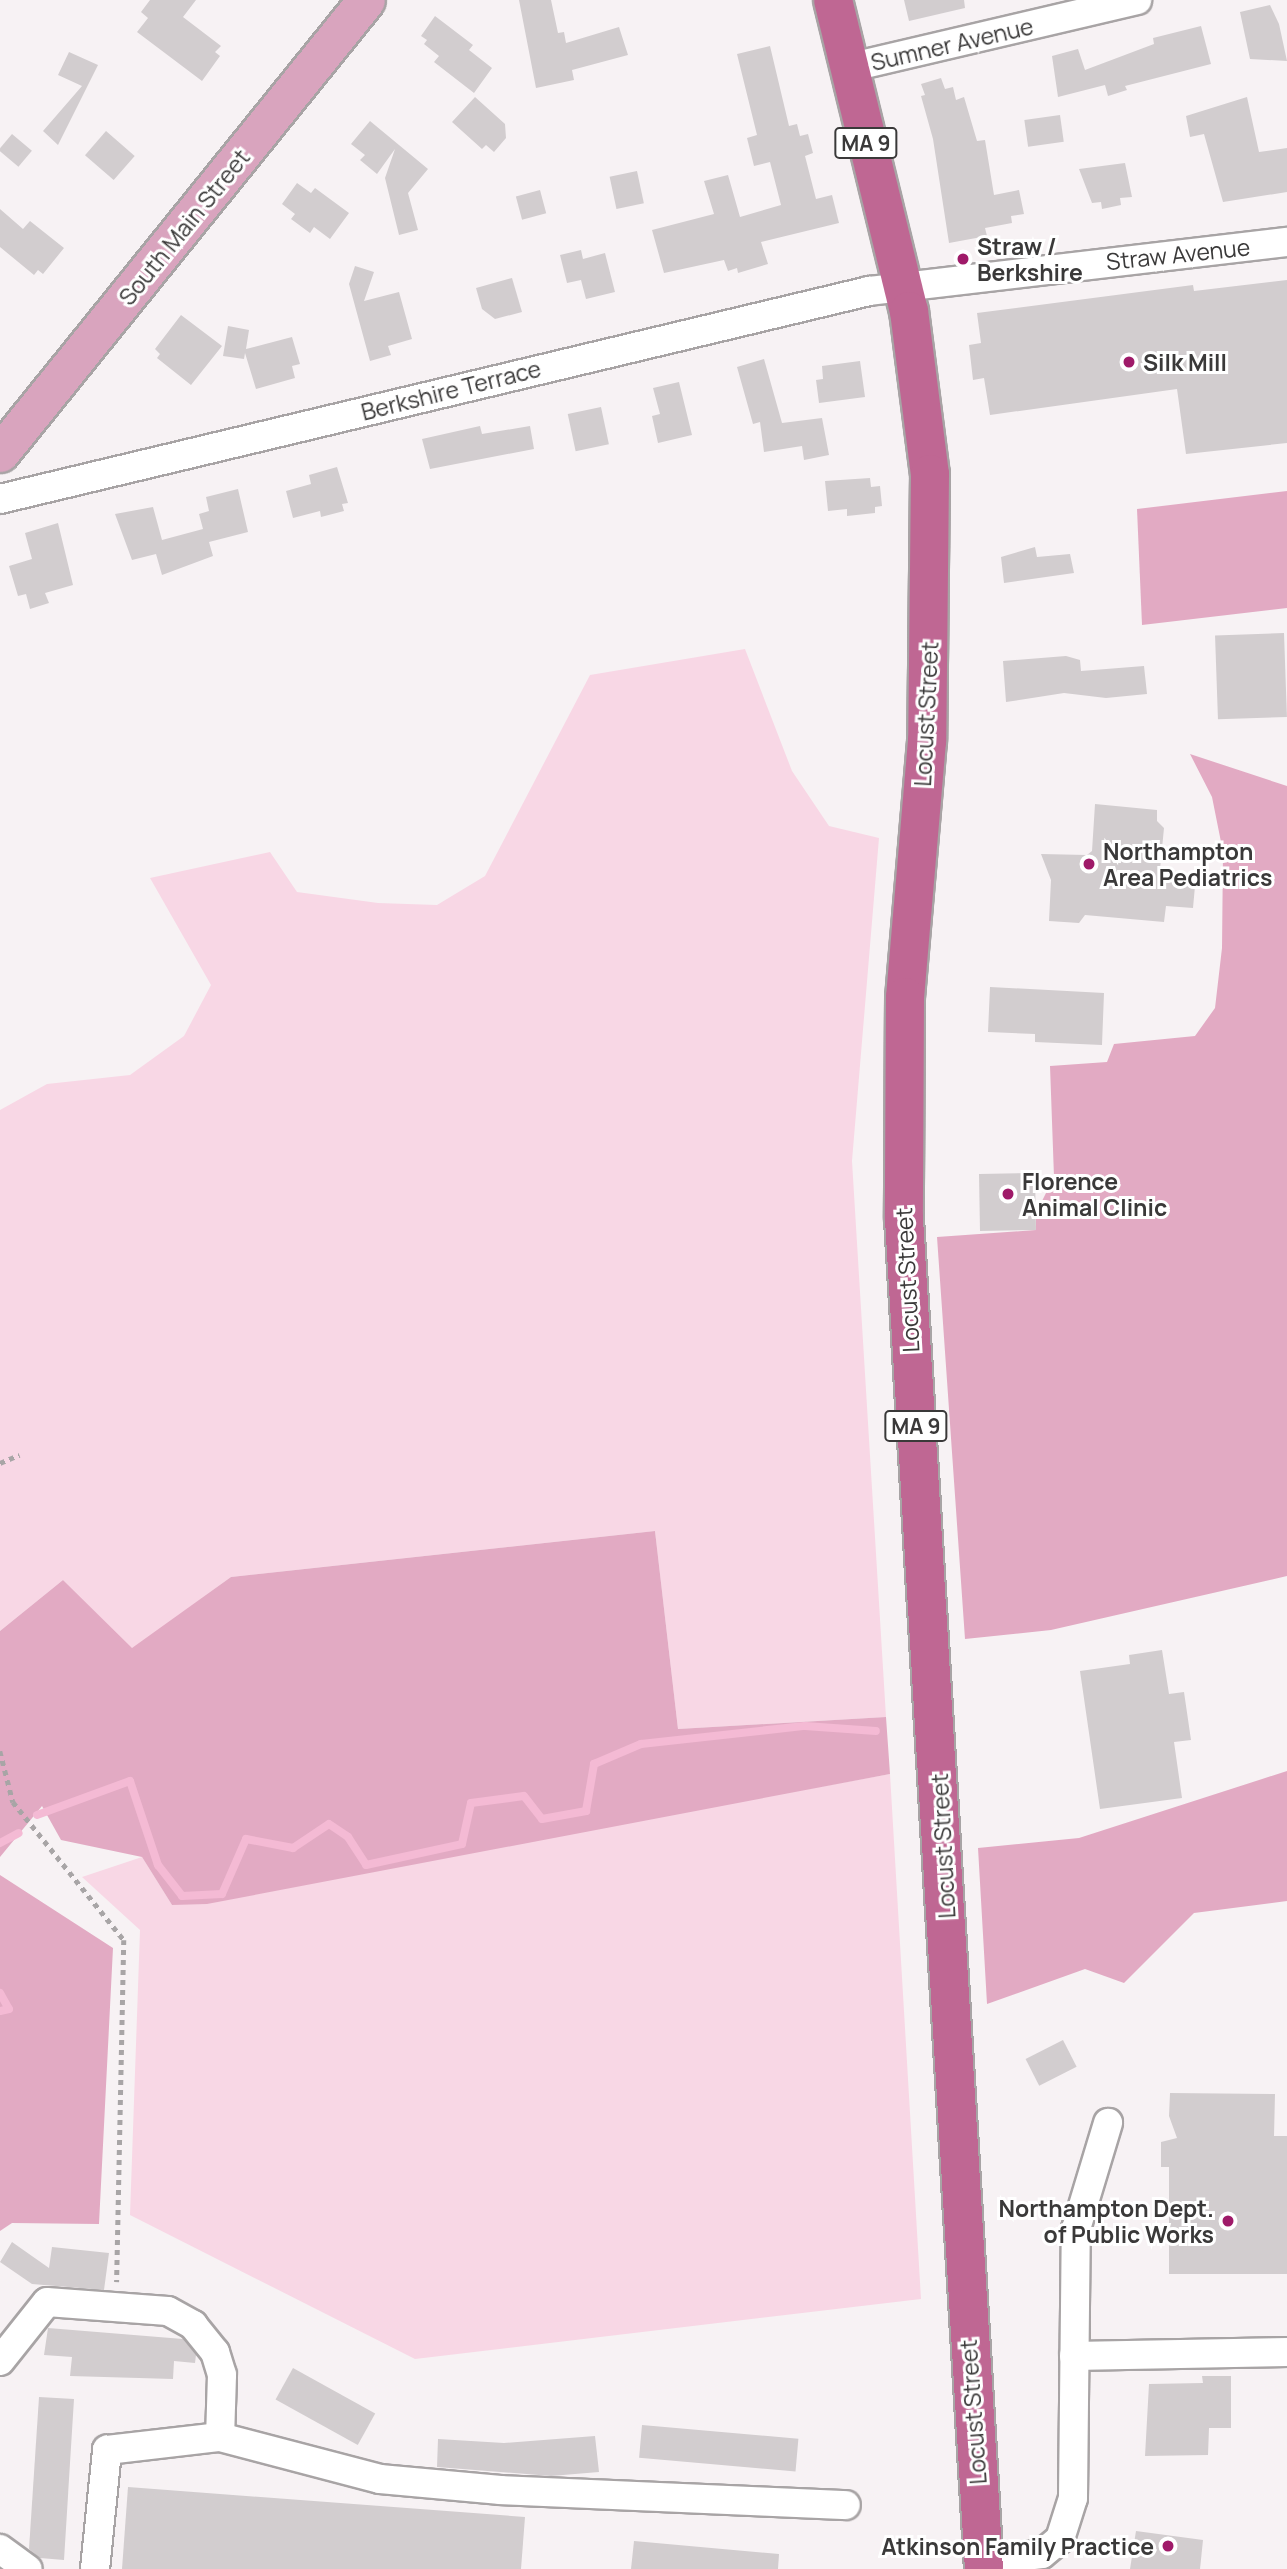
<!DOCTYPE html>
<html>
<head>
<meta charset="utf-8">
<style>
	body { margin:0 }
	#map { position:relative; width:1287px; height:2569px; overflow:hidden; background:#f7f2f4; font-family:Manrope,sans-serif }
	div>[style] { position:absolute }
	.green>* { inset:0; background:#f8d7e5 }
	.forest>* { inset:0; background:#e2aac3 }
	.stream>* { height:8px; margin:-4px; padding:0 4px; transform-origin:4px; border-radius:4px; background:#f4bad4 }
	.building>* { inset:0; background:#d2cdcf; transform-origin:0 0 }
	.path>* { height:4.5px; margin-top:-2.25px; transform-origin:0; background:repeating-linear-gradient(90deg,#a8a5a6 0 5px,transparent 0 10px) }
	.roads { filter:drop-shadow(2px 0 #a8a4a5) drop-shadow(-2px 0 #a8a4a5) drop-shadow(0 2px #a8a4a5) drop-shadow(0 -2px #a8a4a5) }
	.minor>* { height:28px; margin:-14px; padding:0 14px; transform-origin:14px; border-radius:14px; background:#fff }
	.major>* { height:37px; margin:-18.5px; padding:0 18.5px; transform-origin:18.5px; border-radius:18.5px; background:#d9a4be }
	.highway>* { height:38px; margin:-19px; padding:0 19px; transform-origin:19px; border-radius:19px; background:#bf6793 }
	.dots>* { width:19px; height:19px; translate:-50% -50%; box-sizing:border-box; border:4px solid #fff; border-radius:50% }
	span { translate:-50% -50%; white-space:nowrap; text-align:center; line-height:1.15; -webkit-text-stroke:6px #fff; paint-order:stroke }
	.shield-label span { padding:2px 5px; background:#fff; border:2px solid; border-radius:5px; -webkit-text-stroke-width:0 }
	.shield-label { font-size:21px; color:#3a3939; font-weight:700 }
	.street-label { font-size:23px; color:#3a3939 }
	.poi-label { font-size:23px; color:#3a3939; font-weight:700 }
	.left { translate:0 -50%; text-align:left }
	.right { translate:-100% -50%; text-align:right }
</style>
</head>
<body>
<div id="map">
	<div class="green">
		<div style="clip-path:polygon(745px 649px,792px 771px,829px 826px,879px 838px,852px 1161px,886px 1717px,678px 1729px,655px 1531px,231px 1577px,132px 1649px,63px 1580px,0 1631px,0 1110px,47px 1084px,130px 1075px,184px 1036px,211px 985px,150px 878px,270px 852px,297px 892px,378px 903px,437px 905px,485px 876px,590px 675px)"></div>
		<div style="clip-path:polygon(890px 1774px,921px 2299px,415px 2359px,130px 2215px,140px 1930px,82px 1877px,142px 1857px,172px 1905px)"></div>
	</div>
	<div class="forest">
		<div style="clip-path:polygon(1287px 491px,1287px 608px,1142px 625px,1137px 509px)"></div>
		<div style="clip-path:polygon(1190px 754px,1287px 786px,1287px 1576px,1051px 1630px,965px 1639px,937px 1237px,1036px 1230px,1036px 1213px,1054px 1177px,1050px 1066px,1107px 1062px,1114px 1044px,1195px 1036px,1215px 1008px,1222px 948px,1223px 852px,1212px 797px)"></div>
		<div style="clip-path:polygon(655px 1531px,678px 1729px,886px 1717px,890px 1774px,207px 1904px,172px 1905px,142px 1857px,61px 1840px,42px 1806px,0 1857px,0 1631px,63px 1580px,132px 1648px,231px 1577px)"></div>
		<div style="clip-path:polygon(1287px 1771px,1287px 1901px,1194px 1913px,1124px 1983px,1085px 1969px,987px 2004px,978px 1848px,1079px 1838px)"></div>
		<div style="clip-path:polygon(0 1875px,113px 1948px,99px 2224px,12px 2223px,0 2231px)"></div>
	</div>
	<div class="stream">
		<div style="left:37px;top:1815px;width:99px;rotate:-20.1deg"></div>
		<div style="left:130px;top:1781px;width:89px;rotate:71.6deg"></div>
		<div style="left:158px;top:1865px;width:39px;rotate:52deg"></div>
		<div style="left:182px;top:1896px;width:40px;rotate:-2.9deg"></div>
		<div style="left:222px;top:1894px;width:60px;rotate:-66.4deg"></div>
		<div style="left:246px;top:1839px;width:48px;rotate:10.8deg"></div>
		<div style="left:293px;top:1848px;width:43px;rotate:-33.7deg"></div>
		<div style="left:329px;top:1824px;width:23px;rotate:34deg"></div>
		<div style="left:348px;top:1837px;width:33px;rotate:57deg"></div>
		<div style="left:366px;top:1865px;width:98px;rotate:-12.3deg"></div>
		<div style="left:462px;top:1844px;width:42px;rotate:-77.6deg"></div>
		<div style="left:471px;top:1803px;width:53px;rotate:-7.5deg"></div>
		<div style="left:524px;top:1796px;width:29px;rotate:52deg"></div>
		<div style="left:542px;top:1819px;width:45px;rotate:-10.3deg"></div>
		<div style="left:586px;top:1811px;width:48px;rotate:-80.3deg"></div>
		<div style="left:594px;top:1764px;width:51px;rotate:-23.1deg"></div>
		<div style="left:641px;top:1744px;width:165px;rotate:-6.3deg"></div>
		<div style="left:805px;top:1726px;width:71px;rotate:4deg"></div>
		<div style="left:0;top:1843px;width:21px;rotate:-28deg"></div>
		<div style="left:0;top:1993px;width:18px;rotate:61deg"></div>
		<div style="left:9px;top:2009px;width:9px;rotate:167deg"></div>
	</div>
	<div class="building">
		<div style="clip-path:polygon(150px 0,196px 0,183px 17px,221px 46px,215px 52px,220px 56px,202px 81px,137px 32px,148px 18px,141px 12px)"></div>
		<div style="clip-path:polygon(519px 0,551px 0,558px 33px,564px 32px,566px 43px,619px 27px,628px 55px,572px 70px,574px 80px,536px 88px)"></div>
		<div style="clip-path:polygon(904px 0,964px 0,965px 8px,909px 21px)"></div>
		<div style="clip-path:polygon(1270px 5px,1279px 24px,1287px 61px,1250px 59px,1240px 12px)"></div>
		<div style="clip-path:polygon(435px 16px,473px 45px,469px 50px,492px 68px,474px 93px,434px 62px,439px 56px,424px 44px,427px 40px,421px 36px)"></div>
		<div style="clip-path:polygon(1201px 26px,1211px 64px,1125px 86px,1127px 90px,1108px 96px,1105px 85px,1058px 97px,1052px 56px,1078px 49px,1085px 70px,1154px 44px,1153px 38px)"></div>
		<div style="clip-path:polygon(770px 46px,789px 126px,797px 124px,800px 136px,808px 134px,813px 153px,805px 156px,816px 199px,832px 195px,839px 223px,761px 242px,768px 264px,738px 273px,737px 268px,728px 271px,724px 260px,664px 273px,652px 230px,714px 214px,704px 181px,728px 175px,740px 217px,781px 205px,770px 162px,754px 166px,747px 138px,757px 135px,737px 54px)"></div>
		<div style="clip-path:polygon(69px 52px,98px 65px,58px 145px,43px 131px,82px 86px,58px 75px)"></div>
		<div style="clip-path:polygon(941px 78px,945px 89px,953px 87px,956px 100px,964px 97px,977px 141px,985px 140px,994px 195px,1019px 190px,1024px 214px,1011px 216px,1012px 223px,985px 228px,987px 236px,949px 243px,933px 139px,921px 96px,925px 95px,921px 84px)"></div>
		<div style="clip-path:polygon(475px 97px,505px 124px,506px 138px,494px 152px,486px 145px,482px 149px,452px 122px)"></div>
		<div style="clip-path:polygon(1247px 97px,1259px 152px,1287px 148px,1287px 192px,1223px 202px,1204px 134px,1190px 137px,1186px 116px)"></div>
		<div style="left:1060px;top:115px;width:27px;height:36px;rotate:82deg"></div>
		<div style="clip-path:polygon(370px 121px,428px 169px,408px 193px,418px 230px,399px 235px,385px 178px,395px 149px,377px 174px,360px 160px,365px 155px,351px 144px)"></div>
		<div style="left:106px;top:131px;width:38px;height:32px;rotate:41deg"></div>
		<div style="left:12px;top:134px;width:26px;height:21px;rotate:40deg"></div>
		<div style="clip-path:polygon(1125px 163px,1132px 197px,1120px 198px,1121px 205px,1102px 209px,1101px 202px,1092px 203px,1079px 169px)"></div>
		<div style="left:637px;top:171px;width:33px;height:28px;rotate:78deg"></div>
		<div style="clip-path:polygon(297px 183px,311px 193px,315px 188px,349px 213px,330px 239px,314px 227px,310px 233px,291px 219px,295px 214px,282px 204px)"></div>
		<div style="left:540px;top:190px;width:24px;height:25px;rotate:75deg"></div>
		<div style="clip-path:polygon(0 209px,23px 229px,30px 221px,64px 248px,43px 274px,38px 270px,34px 275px,0 247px)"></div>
		<div style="clip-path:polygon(581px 250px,583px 259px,605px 253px,615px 292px,586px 299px,581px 280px,567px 283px,560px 255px)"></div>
		<div style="clip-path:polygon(355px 266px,374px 272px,364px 301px,399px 292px,412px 339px,388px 346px,391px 355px,370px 361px,349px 284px)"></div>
		<div style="clip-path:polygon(512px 278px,522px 312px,495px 319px,482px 309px,476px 288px)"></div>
		<div style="clip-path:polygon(1287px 280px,1287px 443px,1186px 454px,1177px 389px,990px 415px,984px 378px,973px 380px,969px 345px,981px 343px,977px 313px,1193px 285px,1194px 291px)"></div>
		<div style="clip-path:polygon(181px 315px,222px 346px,191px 385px,157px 358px,160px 354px,155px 349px)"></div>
		<div style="clip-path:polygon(228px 326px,249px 330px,246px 349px,292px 337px,300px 364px,292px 366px,295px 378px,256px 389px,245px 353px,244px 359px,223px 356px)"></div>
		<div style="clip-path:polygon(764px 359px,782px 423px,822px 418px,829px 455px,804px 460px,802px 446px,764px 452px,760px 422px,753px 424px,737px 367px)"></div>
		<div style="clip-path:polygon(860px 361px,865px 397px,819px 403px,816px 380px,823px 379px,822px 366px)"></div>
		<div style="clip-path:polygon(679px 382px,692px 435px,658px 443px,652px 416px,660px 414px,653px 388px)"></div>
		<div style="left:601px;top:407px;width:38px;height:34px;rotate:78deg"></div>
		<div style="clip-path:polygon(480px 426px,482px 434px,530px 426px,534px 449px,430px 469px,422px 439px)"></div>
		<div style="clip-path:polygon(337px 467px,348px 503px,342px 504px,344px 511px,321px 517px,320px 511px,293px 518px,286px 491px,311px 484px,309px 475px)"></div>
		<div style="clip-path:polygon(870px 478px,871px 487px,880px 486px,882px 506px,875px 507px,875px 513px,847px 516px,847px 509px,828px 511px,825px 481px)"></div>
		<div style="clip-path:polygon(238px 489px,248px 532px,209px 542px,213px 556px,162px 575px,156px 554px,132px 560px,115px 514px,153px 507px,162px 540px,203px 529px,199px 514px,209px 511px,206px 497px)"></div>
		<div style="clip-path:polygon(58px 523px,73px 585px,45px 593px,49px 603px,30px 609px,26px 594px,18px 596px,9px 566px,32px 559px,25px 533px)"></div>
		<div style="clip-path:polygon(1035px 547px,1037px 557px,1070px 554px,1074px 573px,1004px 583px,1001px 557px)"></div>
		<div style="left:1284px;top:633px;width:84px;height:69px;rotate:88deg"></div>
		<div style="clip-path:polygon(1066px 656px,1080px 660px,1081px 671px,1144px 666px,1147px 694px,1106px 698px,1064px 693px,1006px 702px,1003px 661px)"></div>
		<div style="clip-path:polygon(1095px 804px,1157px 810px,1157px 821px,1164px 828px,1160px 869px,1196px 875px,1193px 908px,1166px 906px,1164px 922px,1085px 915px,1079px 923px,1049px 921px,1051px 880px,1041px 854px,1087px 855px,1092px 851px)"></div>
		<div style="clip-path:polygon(990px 987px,1104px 993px,1102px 1045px,1035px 1042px,1035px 1034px,988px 1032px)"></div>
		<div style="left:1035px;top:1173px;width:57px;height:56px;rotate:89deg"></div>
		<div style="clip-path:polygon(1162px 1650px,1169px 1694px,1184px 1692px,1191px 1740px,1174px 1742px,1182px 1798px,1100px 1809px,1080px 1671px,1130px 1664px,1129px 1655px)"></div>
		<div style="left:1063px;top:2040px;width:30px;height:42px;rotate:63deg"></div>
		<div style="clip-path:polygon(1170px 2093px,1275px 2094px,1274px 2136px,1287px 2136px,1287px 2274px,1169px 2274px,1169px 2167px,1161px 2167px,1161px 2142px,1177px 2138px,1169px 2116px)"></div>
		<div style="clip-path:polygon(12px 2242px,49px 2268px,52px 2247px,109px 2253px,104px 2290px,32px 2284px,0 2262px)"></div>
		<div style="clip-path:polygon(48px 2328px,183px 2339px,196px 2355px,195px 2363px,174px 2361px,173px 2379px,70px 2376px,72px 2357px,44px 2355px)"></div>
		<div style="left:293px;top:2368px;width:94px;height:36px;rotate:29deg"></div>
		<div style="clip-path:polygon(1202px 2376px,1231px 2376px,1231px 2428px,1209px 2428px,1208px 2455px,1145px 2456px,1149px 2384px,1203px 2383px)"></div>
		<div style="clip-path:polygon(39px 2397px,74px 2399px,64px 2560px,40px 2558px,29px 2549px)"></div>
		<div style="left:642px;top:2425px;width:157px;height:33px;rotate:5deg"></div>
		<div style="clip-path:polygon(595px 2436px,599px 2472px,551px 2476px,437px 2467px,438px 2439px,504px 2443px)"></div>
		<div style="clip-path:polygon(128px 2487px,525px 2517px,521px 2569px,122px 2569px)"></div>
		<div style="clip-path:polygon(1136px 2531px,1203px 2540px,1200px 2569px,1130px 2569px)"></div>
		<div style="clip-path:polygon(634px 2541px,779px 2554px,778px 2569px,631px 2569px)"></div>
	</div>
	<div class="path">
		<div style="left:0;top:1463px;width:21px;rotate:-23deg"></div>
		<div style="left:0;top:1751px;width:53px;rotate:75.7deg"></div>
		<div style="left:13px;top:1802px;width:177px;rotate:51.2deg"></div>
		<div style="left:124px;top:1940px;width:342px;rotate:91.2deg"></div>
	</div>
	<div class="roads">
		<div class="minor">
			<div style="left:848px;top:68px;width:297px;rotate:-13.2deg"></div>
			<div style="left:0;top:499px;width:894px;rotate:-13.46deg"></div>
			<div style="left:869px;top:291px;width:421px;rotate:-6.7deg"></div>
			<div style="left:1074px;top:2356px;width:213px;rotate:-1.1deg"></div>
			<div style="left:0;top:2361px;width:75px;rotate:-51.5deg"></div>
			<div style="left:47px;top:2302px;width:121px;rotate:4.3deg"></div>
			<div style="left:168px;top:2311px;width:29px;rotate:29deg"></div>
			<div style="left:193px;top:2325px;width:35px;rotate:51deg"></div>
			<div style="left:215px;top:2352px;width:24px;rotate:73deg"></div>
			<div style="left:222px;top:2375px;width:62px;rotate:91.8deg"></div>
			<div style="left:0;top:2549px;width:34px;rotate:36deg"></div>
			<div style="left:983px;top:2561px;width:59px;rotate:-6.8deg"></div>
			<div style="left:1042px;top:2554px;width:23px;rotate:-40deg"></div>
			<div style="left:1060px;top:2539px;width:43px;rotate:-72.4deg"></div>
			<div style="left:1073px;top:2498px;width:269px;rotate:-89.4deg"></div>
			<div style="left:1076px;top:2229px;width:111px;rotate:-73.2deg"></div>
			<div style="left:95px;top:2569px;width:120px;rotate:-84.2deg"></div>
			<div style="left:107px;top:2450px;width:114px;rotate:-6.6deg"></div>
			<div style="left:220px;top:2437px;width:165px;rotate:14.7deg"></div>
			<div style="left:380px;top:2479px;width:121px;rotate:5.2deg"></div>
			<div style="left:501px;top:2490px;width:345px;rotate:2.5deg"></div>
		</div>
		<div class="major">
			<div style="left:0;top:453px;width:582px;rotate:-51.06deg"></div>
		</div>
		<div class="highway">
			<div style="left:833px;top:0;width:320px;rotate:76.3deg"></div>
			<div style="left:909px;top:311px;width:164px;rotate:82.7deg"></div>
			<div style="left:930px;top:474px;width:267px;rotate:90.6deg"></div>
			<div style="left:927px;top:741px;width:257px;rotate:94.9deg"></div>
			<div style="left:905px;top:997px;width:222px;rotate:90.3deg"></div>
			<div style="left:904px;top:1219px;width:1352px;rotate:86.61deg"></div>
		</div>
	</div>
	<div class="dots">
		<div style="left:963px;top:259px;background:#9f1a69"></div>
		<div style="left:1129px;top:362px;background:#9f1a69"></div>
		<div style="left:1089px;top:864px;background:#9f1a69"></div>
		<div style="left:1008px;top:1194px;background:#9f1a69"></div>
		<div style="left:1228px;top:2221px;background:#9f1a69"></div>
		<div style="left:1168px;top:2546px;background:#9f1a69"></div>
	</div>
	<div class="shield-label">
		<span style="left:866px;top:143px">MA 9</span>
		<span style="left:916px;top:1426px">MA 9</span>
	</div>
	<div class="street-label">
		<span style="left:952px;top:44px;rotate:-13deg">Sumner Avenue</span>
		<span style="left:184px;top:227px;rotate:-51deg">South Main Street</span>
		<span style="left:1178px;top:254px;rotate:-6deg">Straw Avenue</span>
		<span style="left:451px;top:390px;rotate:-14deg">Berkshire Terrace</span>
		<span style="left:926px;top:714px;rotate:-87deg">Locust Street</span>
		<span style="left:907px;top:1280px;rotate:-93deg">Locust Street</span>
		<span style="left:943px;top:1846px;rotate:-93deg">Locust Street</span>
		<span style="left:973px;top:2412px;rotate:-94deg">Locust Street</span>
	</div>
	<div class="poi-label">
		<span class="left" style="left:977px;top:259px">Straw /<br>Berkshire</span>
		<span class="left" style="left:1143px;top:362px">Silk Mill</span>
		<span class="left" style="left:1103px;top:864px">Northampton<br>Area Pediatrics</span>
		<span class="left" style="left:1022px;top:1194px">Florence<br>Animal Clinic</span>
		<span class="right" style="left:1214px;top:2221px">Northampton Dept.<br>of Public Works</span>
		<span class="right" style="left:1154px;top:2546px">Atkinson Family Practice</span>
	</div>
</div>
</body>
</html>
